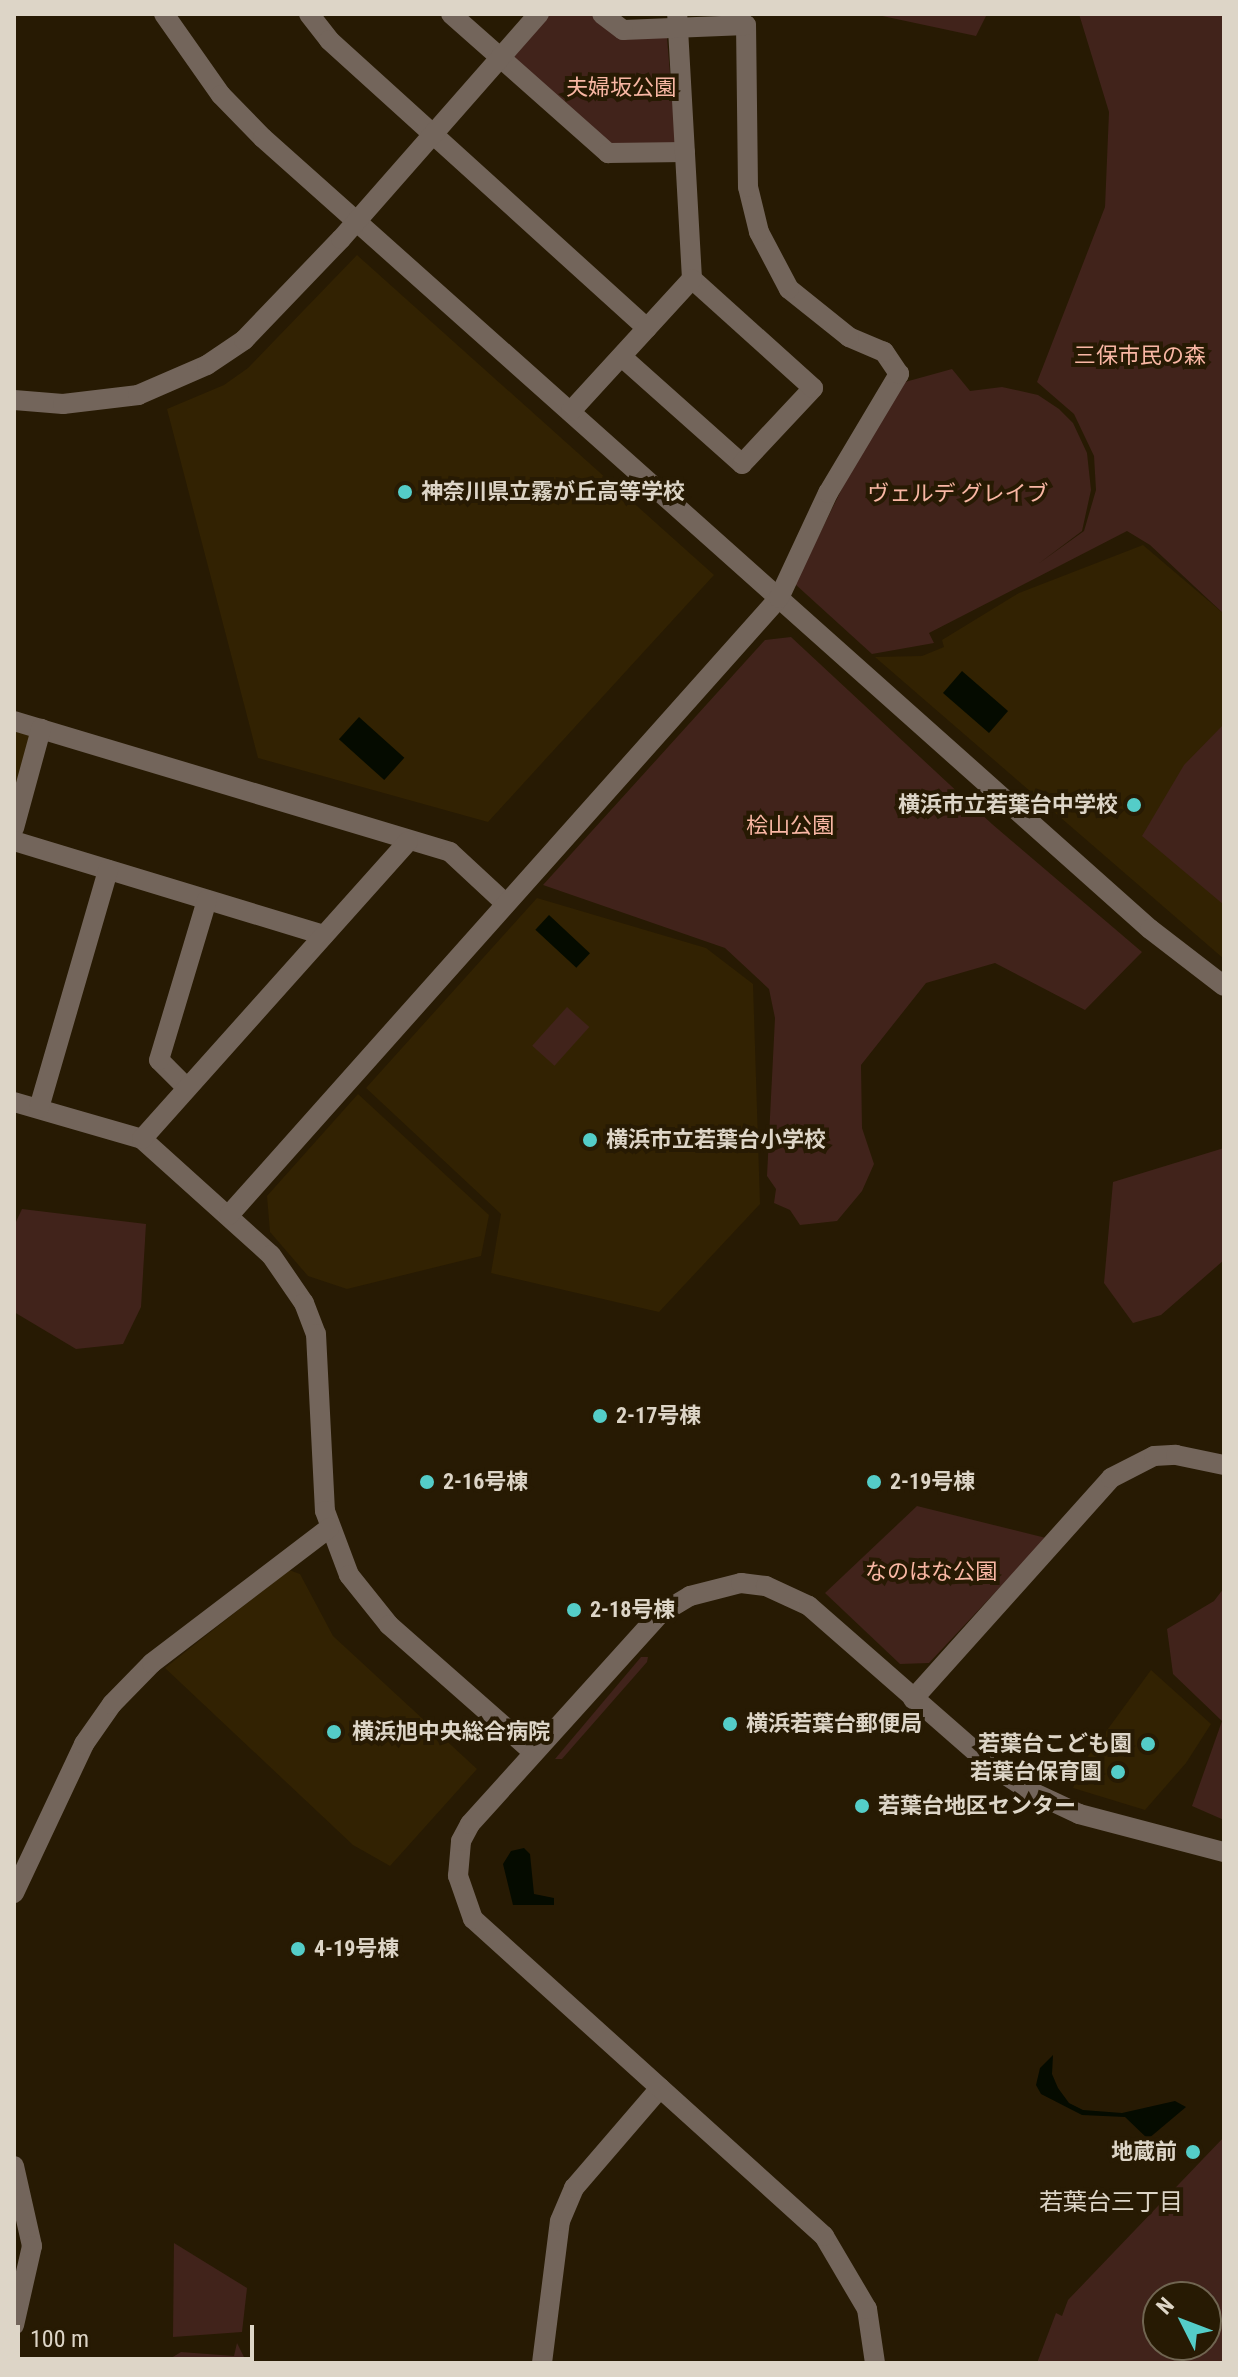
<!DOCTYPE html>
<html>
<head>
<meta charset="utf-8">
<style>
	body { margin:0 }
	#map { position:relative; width:1238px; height:2377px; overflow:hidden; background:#271a03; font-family:"Roboto Condensed","Noto Sans JP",sans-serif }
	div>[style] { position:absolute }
	.built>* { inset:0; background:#322202 }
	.green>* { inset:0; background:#41231b; transform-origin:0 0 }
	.water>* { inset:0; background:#050b00; transform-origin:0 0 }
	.minor>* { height:20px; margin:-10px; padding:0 10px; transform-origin:10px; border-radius:10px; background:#73655b }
	.dots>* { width:22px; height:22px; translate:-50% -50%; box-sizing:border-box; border:4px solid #271a03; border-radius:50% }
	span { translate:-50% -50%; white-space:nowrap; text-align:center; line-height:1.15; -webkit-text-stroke:8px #271a03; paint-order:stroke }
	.park-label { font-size:22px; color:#f9b7a4 }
	.poi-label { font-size:22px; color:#ddd5c7; font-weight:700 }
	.left { translate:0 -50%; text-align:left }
	.right { translate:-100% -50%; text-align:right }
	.neighbourhood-label { font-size:24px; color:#ddd5c7 }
	.frame { position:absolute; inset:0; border:16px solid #ddd5c7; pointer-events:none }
	.north { position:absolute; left:1142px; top:2281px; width:80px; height:80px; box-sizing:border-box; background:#271a03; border:2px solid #706551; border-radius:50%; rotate:312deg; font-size:22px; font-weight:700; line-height:32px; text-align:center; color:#ddd5c7 }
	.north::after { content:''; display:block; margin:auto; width:28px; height:36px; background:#54cdc8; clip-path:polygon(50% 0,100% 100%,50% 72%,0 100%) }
	.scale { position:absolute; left:16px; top:2325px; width:238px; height:36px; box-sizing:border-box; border:4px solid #ddd5c7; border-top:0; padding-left:10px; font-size:24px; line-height:28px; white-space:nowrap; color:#ddd5c7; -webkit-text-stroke:6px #271a03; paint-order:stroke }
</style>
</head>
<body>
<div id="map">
	<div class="built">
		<div style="clip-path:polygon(357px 255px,714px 575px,488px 822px,258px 758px,167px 409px,224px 385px,248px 368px)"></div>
		<div style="clip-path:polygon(1143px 545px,1224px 614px,1224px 959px,875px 657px,922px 656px,944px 647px,942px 640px,1019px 593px)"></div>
		<div style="clip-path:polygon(14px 730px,33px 736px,14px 797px)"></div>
		<div style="clip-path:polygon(537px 898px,706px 948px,753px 984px,760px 1204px,659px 1312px,491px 1273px,501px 1214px,366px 1088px)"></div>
		<div style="clip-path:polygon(358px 1094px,489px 1215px,481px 1256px,347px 1289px,308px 1276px,270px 1232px,267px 1196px)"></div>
		<div style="clip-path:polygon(289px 1570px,300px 1574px,333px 1636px,477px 1769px,390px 1866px,353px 1845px,165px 1668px)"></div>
		<div style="clip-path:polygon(1151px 1670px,1211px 1724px,1186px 1763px,1145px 1810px,1073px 1788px,1083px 1763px)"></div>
	</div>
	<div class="green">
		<div style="clip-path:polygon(546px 14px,592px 14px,621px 38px,667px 38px,676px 143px,609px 145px,508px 59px)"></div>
		<div style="clip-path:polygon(873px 14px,987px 14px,976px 36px)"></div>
		<div style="clip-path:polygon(1079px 14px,1224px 14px,1224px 614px,1150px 545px,1127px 531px,929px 633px,934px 643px,872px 654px,795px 584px,857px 458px,905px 382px,952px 369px,970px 391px,1002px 387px,1038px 395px,1059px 409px,1073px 423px,1087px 453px,1091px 490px,1082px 531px,1038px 564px,1084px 531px,1096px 490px,1094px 456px,1074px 414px,1037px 382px,1105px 207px,1109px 112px)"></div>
		<div style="clip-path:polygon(791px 637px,992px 824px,1142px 952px,1085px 1010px,995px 963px,926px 983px,861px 1065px,862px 1128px,874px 1164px,862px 1191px,837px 1221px,800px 1225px,790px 1210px,774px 1203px,776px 1189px,767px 1176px,775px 1018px,769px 989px,725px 948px,543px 885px,765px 640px)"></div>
		<div style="clip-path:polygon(1224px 724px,1224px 905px,1142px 836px,1184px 765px)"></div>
		<div style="left:567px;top:1007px;width:30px;height:52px;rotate:42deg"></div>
		<div style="clip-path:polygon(1224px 1148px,1224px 1260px,1161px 1315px,1133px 1323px,1104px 1283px,1113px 1182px)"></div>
		<div style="clip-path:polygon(22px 1209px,146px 1224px,141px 1307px,123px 1344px,76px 1349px,14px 1312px,14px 1226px)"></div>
		<div style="clip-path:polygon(917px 1506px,1046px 1538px,929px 1663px,900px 1664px,825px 1593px)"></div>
		<div style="clip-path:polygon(1224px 1588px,1224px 1820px,1192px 1806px,1222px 1721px,1173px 1674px,1167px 1629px,1214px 1601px)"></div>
		<div style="clip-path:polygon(641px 1657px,648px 1657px,647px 1662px,562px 1759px,555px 1759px)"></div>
		<div style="clip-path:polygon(evenodd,1224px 2137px,1224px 2363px,1037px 2363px,1056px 2313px,1062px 2316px,1068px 2300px,1224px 2137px,1158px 2297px,1206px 2297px,1206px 2345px,1158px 2345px,1158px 2297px)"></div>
		<div style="clip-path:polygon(174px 2243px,247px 2288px,242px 2332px,173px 2337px)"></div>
		<div style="clip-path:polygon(237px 2343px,247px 2363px,163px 2363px,181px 2352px,234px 2356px)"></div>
	</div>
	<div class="water">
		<div style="left:962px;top:671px;width:61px;height:29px;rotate:41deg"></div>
		<div style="left:359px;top:717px;width:61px;height:30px;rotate:42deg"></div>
		<div style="left:549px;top:915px;width:56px;height:20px;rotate:43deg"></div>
		<div style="clip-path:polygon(524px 1848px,530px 1854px,534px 1894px,554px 1898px,554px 1905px,513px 1905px,503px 1864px,511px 1851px)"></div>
		<div style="clip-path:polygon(1053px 2055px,1052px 2074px,1058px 2088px,1069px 2103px,1083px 2110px,1122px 2113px,1175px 2101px,1186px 2107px,1148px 2139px,1125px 2117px,1082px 2115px,1041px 2094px,1036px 2085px,1040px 2068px)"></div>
	</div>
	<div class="minor">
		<div style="left:164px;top:14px;width:99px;rotate:54.9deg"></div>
		<div style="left:221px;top:95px;width:60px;rotate:45.7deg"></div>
		<div style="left:263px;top:138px;width:1188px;rotate:41.73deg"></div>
		<div style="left:1150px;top:929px;width:93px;rotate:37.6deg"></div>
		<div style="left:309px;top:14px;width:33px;rotate:52deg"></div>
		<div style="left:329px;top:40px;width:429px;rotate:42.2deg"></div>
		<div style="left:451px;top:14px;width:210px;rotate:41.5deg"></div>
		<div style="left:608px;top:153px;width:77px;rotate:-0.7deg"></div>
		<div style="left:622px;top:357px;width:161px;rotate:41.7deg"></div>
		<div style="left:742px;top:464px;width:104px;rotate:-46.9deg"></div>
		<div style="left:813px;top:388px;width:163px;rotate:-138deg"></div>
		<div style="left:692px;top:279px;width:265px;rotate:-93.2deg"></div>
		<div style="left:14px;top:400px;width:49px;rotate:4.7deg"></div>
		<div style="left:63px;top:404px;width:76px;rotate:-6.8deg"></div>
		<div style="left:138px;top:395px;width:75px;rotate:-23.5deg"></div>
		<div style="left:207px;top:365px;width:45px;rotate:-34deg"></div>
		<div style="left:244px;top:340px;width:140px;rotate:-46.2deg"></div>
		<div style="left:341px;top:239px;width:300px;rotate:-48.7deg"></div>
		<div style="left:571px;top:411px;width:179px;rotate:-47.5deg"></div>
		<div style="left:14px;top:721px;width:455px;rotate:16.7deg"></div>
		<div style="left:450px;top:852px;width:76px;rotate:42.9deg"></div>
		<div style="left:14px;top:828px;width:103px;rotate:-74.7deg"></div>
		<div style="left:14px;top:841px;width:324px;rotate:16.9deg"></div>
		<div style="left:186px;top:1087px;width:38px;rotate:-135deg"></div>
		<div style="left:159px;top:1060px;width:167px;rotate:-73.3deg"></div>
		<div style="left:14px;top:1102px;width:133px;rotate:16.1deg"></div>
		<div style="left:142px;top:1139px;width:173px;rotate:42deg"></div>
		<div style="left:271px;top:1255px;width:58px;rotate:55.5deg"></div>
		<div style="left:304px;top:1303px;width:33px;rotate:69deg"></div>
		<div style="left:316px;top:1334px;width:177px;rotate:87.1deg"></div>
		<div style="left:325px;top:1511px;width:68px;rotate:69.4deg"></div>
		<div style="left:349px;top:1575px;width:64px;rotate:51.3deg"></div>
		<div style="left:389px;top:1625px;width:193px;rotate:41.4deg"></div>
		<div style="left:39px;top:1108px;width:248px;rotate:-73.8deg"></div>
		<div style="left:142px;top:1139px;width:399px;rotate:-48.2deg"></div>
		<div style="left:229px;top:1215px;width:827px;rotate:-48.29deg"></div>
		<div style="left:779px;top:598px;width:116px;rotate:-65deg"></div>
		<div style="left:828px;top:493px;width:139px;rotate:-59.2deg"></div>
		<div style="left:899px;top:374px;width:27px;rotate:-124deg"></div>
		<div style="left:884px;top:352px;width:38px;rotate:-157deg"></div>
		<div style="left:849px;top:337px;width:77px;rotate:-141.3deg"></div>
		<div style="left:789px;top:289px;width:64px;rotate:-117.8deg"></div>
		<div style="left:759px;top:232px;width:46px;rotate:-103.7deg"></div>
		<div style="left:748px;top:187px;width:162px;rotate:-90.7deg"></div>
		<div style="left:746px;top:25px;width:123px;rotate:177.7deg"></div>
		<div style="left:623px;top:30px;width:26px;rotate:-143deg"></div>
		<div style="left:913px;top:1699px;width:297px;rotate:-48.1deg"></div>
		<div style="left:1111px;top:1478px;width:48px;rotate:-27.1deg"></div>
		<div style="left:1154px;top:1456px;width:22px;rotate:-3deg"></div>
		<div style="left:1176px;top:1455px;width:49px;rotate:11.8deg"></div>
		<div style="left:14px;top:1893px;width:165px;rotate:-64.8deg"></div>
		<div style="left:84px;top:1744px;width:49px;rotate:-55deg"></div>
		<div style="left:112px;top:1704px;width:57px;rotate:-45.7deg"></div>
		<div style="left:152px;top:1663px;width:223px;rotate:-37.3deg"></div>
		<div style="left:14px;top:2166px;width:82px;rotate:77.3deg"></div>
		<div style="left:32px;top:2246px;width:81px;rotate:102.8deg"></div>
		<div style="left:542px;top:2363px;width:143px;rotate:-82.8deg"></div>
		<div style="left:560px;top:2221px;width:36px;rotate:-67deg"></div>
		<div style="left:574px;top:2188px;width:132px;rotate:-49.3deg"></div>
		<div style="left:875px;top:2363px;width:55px;rotate:-98.4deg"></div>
		<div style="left:867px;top:2309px;width:85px;rotate:-120.5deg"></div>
		<div style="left:824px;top:2236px;width:473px;rotate:-137.9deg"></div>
		<div style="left:473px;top:1919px;width:46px;rotate:-109.2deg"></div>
		<div style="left:458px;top:1876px;width:35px;rotate:-85deg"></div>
		<div style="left:461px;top:1841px;width:19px;rotate:-62deg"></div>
		<div style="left:470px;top:1824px;width:283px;rotate:-47.9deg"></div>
		<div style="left:660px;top:1614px;width:35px;rotate:-31deg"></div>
		<div style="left:690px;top:1596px;width:53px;rotate:-14.3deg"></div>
		<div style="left:741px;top:1583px;width:25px;rotate:7deg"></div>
		<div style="left:766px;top:1586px;width:47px;rotate:24.9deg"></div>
		<div style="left:809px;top:1606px;width:243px;rotate:41.2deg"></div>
		<div style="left:992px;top:1766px;width:45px;rotate:33.3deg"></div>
		<div style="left:1030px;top:1791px;width:54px;rotate:25.1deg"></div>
		<div style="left:1079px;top:1814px;width:150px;rotate:14.7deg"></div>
	</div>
	<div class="dots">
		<div style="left:405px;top:492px;background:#54cdc8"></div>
		<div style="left:1134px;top:805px;background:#54cdc8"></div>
		<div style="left:590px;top:1140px;background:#54cdc8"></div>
		<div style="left:600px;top:1416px;background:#54cdc8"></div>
		<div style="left:427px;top:1482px;background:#54cdc8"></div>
		<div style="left:874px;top:1482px;background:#54cdc8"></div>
		<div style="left:574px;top:1610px;background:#54cdc8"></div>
		<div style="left:730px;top:1724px;background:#54cdc8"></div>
		<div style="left:334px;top:1732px;background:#54cdc8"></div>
		<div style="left:1148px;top:1744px;background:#54cdc8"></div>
		<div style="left:1118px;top:1772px;background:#54cdc8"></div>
		<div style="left:862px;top:1806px;background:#54cdc8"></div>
		<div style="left:298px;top:1949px;background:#54cdc8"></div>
		<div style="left:1193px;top:2152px;background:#54cdc8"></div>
	</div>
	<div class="park-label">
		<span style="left:621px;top:88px">夫婦坂公園</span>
		<span style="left:1140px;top:356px">三保市民の森</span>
		<span style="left:958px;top:494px">ヴェルデ グレイブ</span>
		<span style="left:790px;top:826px">桧山公園</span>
		<span style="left:931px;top:1572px">なのはな公園</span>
	</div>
	<div class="poi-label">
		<span class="left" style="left:421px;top:492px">神奈川県立霧が丘高等学校</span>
		<span class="right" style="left:1118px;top:805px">横浜市立若葉台中学校</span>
		<span class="left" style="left:606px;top:1140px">横浜市立若葉台小学校</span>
		<span class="left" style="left:616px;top:1416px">2-17号棟</span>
		<span class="left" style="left:443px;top:1482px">2-16号棟</span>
		<span class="left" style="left:890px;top:1482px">2-19号棟</span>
		<span class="left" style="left:590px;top:1610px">2-18号棟</span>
		<span class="left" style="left:746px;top:1724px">横浜若葉台郵便局</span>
		<span class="left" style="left:352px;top:1732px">横浜旭中央総合病院</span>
		<span class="right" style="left:1132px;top:1744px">若葉台こども園</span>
		<span class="right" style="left:1102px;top:1772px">若葉台保育園</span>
		<span class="left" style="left:878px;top:1806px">若葉台地区センター</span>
		<span class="left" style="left:314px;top:1949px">4-19号棟</span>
		<span class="right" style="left:1177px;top:2152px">地蔵前</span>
	</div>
	<div class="neighbourhood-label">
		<span style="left:1111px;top:2203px">若葉台三丁目</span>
	</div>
	<div class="frame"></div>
	<div class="north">N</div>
	<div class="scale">100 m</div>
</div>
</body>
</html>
